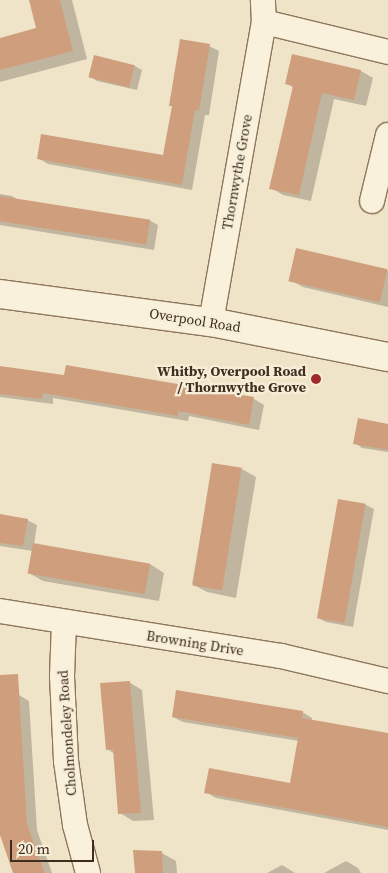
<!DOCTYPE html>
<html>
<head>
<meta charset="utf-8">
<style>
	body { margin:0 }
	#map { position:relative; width:388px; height:873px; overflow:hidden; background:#f0e4c8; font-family:"Source Serif 4",serif }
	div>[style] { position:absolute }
	.shadow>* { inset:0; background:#0003 }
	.building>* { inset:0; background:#cf9f7d; transform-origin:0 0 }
	.roads { filter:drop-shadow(1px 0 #8d765c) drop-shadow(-1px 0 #8d765c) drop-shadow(0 1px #8d765c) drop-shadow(0 -1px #8d765c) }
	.street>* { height:24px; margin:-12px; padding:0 12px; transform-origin:12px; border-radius:12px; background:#faf1dc }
	.secondary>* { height:28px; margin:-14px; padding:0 14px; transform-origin:14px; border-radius:14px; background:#faf1dc }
	.dots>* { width:14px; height:14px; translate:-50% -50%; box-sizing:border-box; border:2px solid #f7eed8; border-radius:50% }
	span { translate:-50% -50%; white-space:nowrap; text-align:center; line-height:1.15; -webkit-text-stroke:4.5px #f7eed8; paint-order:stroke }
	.street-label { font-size:14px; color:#3d2e20 }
	.poi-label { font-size:14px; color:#3d2e20; font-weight:700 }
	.right { translate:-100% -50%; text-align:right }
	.scale { position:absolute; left:10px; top:840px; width:84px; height:22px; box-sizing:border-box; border:2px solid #3d2e20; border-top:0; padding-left:6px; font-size:15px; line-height:18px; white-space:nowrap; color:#3d2e20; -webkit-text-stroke:4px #f7eed8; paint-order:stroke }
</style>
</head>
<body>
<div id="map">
	<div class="shadow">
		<div style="clip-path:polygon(30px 0,72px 0,87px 59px,0 82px,0 39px,38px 29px)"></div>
		<div style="clip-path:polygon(209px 46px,219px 51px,209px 115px,205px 115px,192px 190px,48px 164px,38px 158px,164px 157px,173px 107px,171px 105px)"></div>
		<div style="clip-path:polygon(95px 56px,135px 66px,142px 70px,137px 90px,97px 81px,89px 76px)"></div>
		<div style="clip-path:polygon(361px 71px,373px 78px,366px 106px,334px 99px,311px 201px,283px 195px,271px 188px,294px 88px,286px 83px)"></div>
		<div style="clip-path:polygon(0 194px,12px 196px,20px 201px,149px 220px,158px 225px,154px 250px,0 225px)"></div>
		<div style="clip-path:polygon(388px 271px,388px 307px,303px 287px,290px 280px)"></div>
		<div style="clip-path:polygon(67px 367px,254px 399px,264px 405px,259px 430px,189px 416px,188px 421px,53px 398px,53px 404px,0 397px,0 368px,65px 376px)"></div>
		<div style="clip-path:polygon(388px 425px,388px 452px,362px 448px,355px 443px)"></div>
		<div style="clip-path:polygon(213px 464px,242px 469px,256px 477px,236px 598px,207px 592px,192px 584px)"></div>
		<div style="clip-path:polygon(339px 501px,366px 505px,374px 509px,353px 627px,326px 622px,318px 618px)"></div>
		<div style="clip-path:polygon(0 515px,27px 520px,37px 525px,34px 545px,150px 564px,164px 573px,159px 601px,43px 581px,29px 573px,33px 551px,0 546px)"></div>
		<div style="clip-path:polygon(129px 682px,142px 690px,154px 820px,133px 821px,120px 813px,115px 754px,107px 749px)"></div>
		<div style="clip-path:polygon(19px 695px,29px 701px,37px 830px,52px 873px,15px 873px,0 814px,0 696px)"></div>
		<div style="clip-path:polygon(302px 712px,312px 718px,312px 721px,388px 734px,388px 830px,216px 798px,206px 792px,291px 784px,299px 741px,183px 722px,173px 717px)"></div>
		<div style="clip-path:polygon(162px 853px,176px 861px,177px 873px,136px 873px)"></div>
		<div style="clip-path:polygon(346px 861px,358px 868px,361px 873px,324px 873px)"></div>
		<div style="clip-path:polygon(282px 865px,295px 873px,267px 873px)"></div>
	</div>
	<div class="building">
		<div style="clip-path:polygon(29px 0,60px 0,73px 51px,0 70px,0 38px,36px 28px)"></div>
		<div style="clip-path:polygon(180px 39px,210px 44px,199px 111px,195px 110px,182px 185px,37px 159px,41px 134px,163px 155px,172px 106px,169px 106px)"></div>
		<div style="clip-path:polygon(292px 54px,361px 70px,354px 100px,322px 93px,299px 195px,269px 189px,293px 86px,285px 84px)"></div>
		<div style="left:94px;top:55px;width:42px;height:23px;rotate:14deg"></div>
		<div style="left:0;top:196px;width:152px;height:25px;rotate:9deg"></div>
		<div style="left:296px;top:248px;width:94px;height:34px;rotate:13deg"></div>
		<div style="clip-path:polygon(66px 365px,254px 397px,249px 425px,178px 411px,178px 416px,43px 393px,42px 399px,0 394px,0 366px,64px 375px)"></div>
		<div style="clip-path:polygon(358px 418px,388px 424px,388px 450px,353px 444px)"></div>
		<div style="left:212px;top:463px;width:30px;height:124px;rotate:9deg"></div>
		<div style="left:338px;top:499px;width:28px;height:121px;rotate:10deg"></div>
		<div style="clip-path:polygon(0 514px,28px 519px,23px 546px,0 543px)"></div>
		<div style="left:33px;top:543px;width:119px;height:31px;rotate:10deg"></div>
		<div style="clip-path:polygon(18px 674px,27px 824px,45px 873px,13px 873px,0 835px,0 675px)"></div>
		<div style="clip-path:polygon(130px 681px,141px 813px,118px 814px,113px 749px,106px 750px,100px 683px)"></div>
		<div style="clip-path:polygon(176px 690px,303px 711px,302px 718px,388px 733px,388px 827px,204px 793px,209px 768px,290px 783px,298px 738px,172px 717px)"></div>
		<div style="clip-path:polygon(133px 850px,162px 851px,163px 873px,135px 873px)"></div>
	</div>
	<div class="roads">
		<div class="street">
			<div style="left:264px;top:22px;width:128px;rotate:13.6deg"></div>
			<div style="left:372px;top:201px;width:68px;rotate:-76.4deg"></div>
			<div style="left:211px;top:322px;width:305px;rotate:-80deg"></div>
			<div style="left:264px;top:22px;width:22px;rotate:-93deg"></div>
			<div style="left:0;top:611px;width:285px;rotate:9.1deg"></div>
			<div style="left:281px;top:656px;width:110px;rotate:13.2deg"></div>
			<div style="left:64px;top:622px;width:54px;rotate:92.1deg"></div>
			<div style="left:62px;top:676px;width:85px;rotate:87.3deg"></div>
			<div style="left:66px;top:761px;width:65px;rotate:82deg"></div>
			<div style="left:75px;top:825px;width:50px;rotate:74.8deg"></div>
		</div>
		<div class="secondary">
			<div style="left:0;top:294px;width:213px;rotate:7.6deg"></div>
			<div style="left:211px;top:322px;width:180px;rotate:11.2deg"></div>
		</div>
	</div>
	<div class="dots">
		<div style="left:316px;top:379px;background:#9e2a2b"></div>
	</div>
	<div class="street-label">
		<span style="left:237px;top:172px;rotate:-80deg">Thornwythe Grove</span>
		<span style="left:195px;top:320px;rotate:9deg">Overpool Road</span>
		<span style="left:195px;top:643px;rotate:9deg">Browning Drive</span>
		<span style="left:67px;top:733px;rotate:-94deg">Cholmondeley Road</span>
	</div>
	<div class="poi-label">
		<span class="right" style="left:306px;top:379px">Whitby, Overpool Road<br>/ Thornwythe Grove</span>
	</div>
	<div class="scale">20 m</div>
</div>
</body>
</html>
